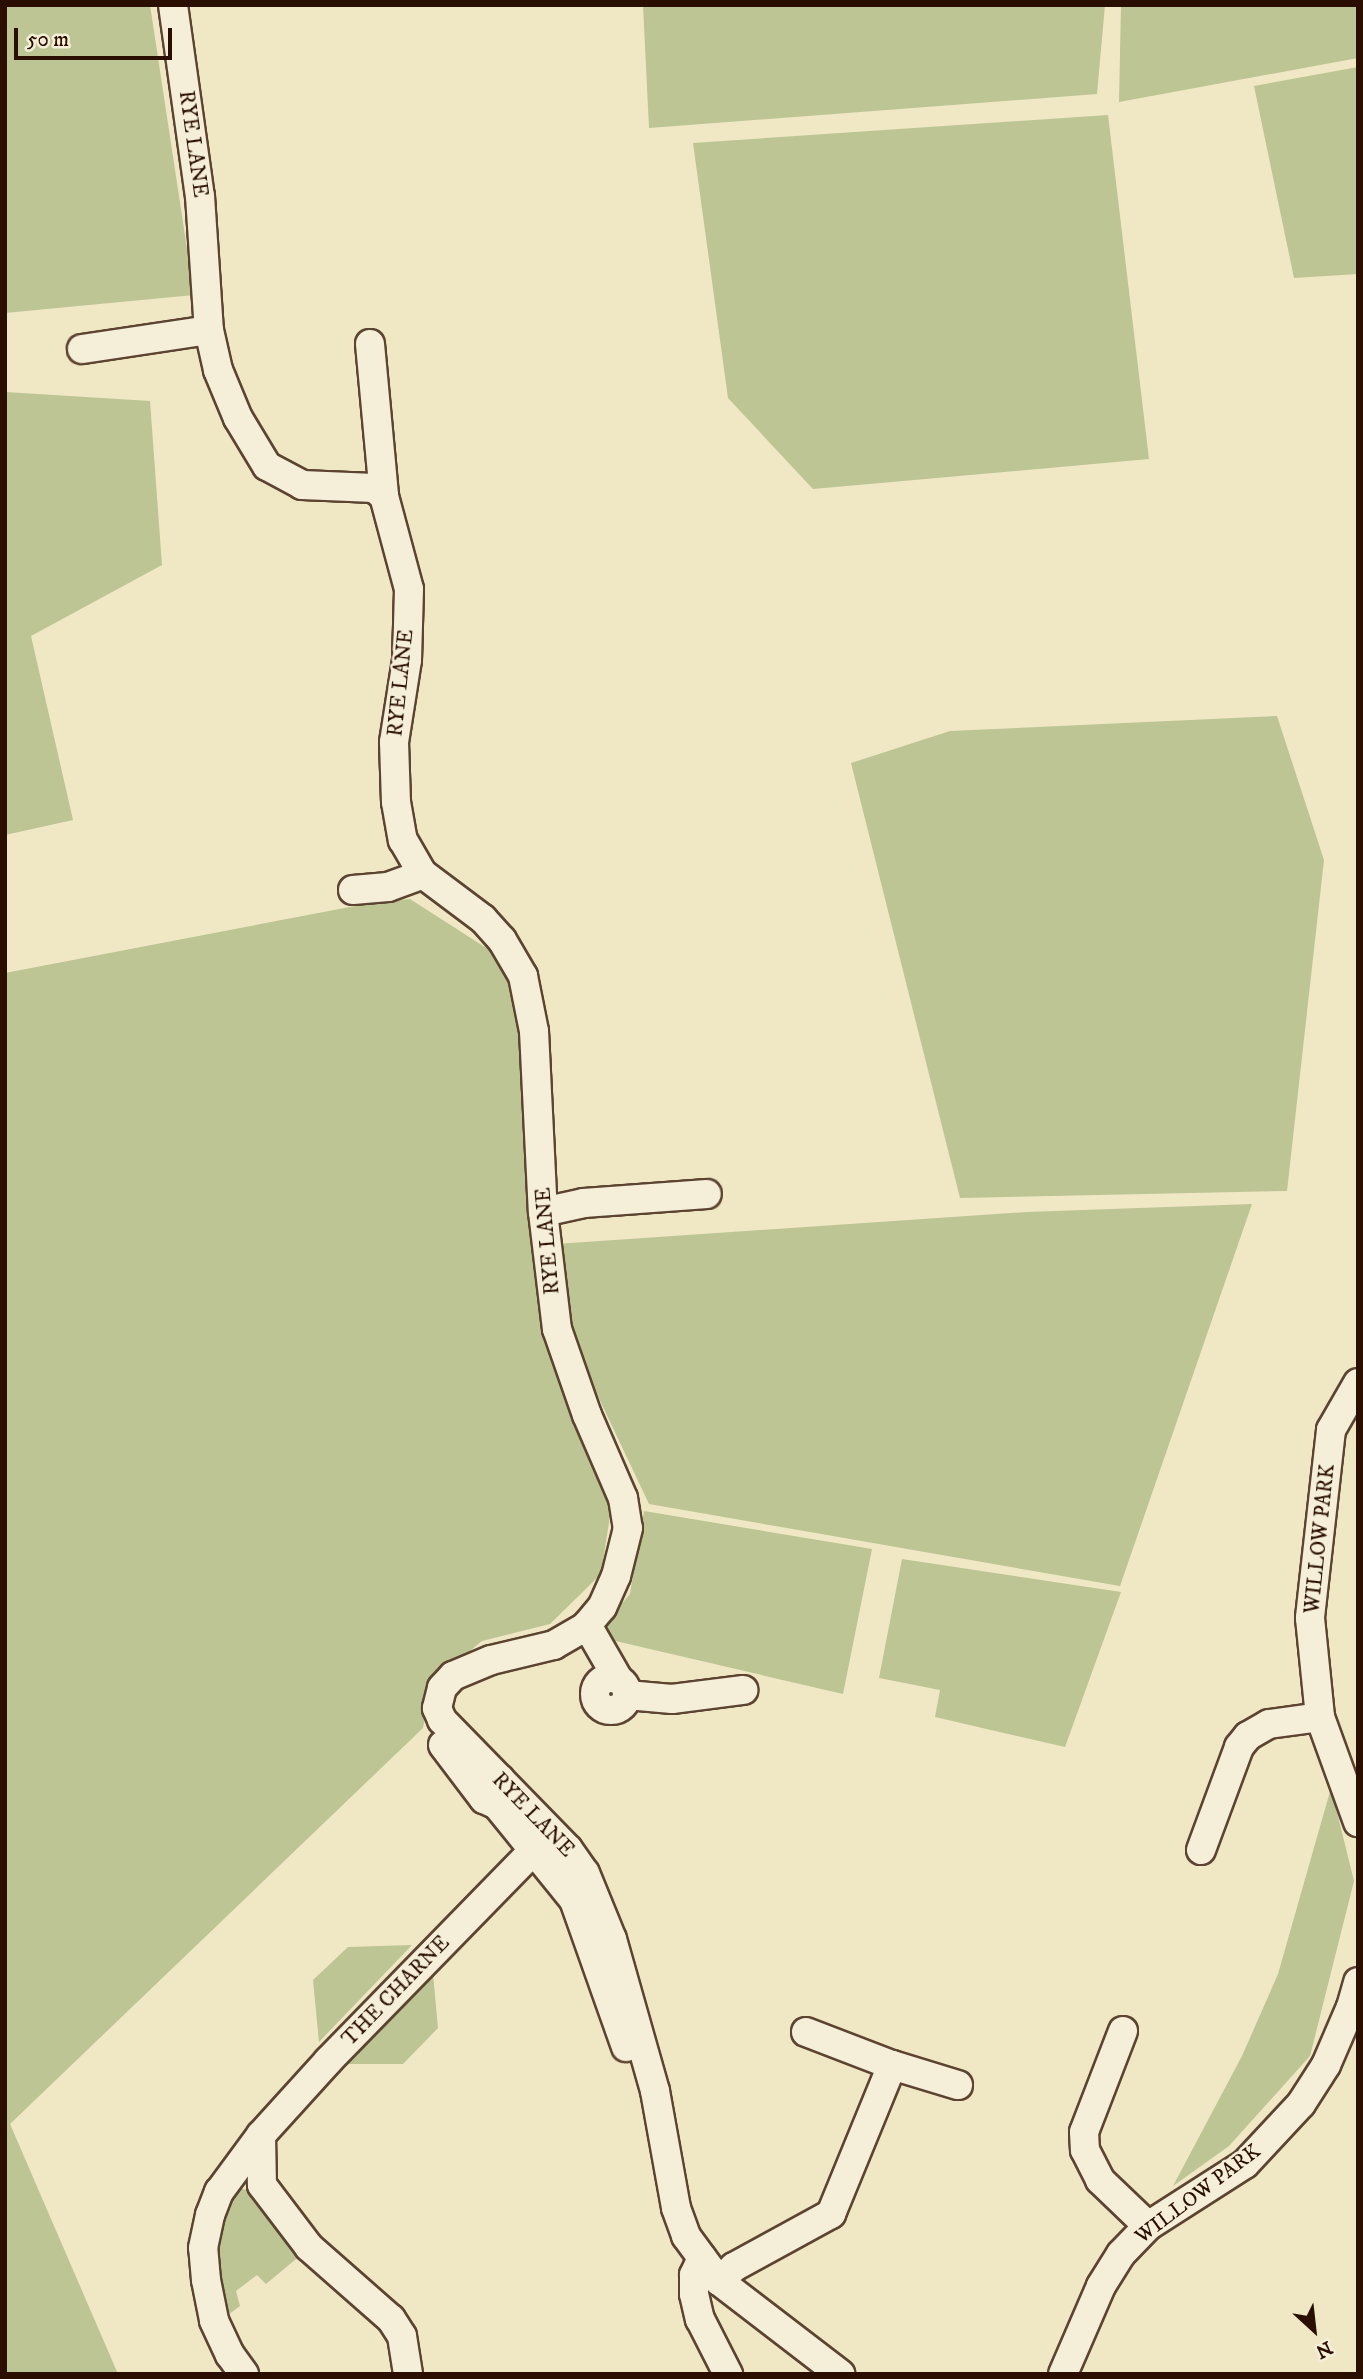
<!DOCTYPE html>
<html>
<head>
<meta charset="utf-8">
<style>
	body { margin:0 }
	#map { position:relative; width:1363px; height:2379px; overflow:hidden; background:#f0e7c5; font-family:"IM FELL DW Pica",serif }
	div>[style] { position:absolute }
	.green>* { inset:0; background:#bcc593 }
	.roads { filter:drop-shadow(2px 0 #5c4431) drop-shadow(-2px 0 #5c4431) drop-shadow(0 2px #5c4431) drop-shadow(0 -2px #5c4431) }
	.minor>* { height:28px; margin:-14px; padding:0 14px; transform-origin:14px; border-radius:14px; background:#f5efd9 }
	.minor>.ring { margin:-14px; padding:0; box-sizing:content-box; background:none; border:28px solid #f5efd9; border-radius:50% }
	span { translate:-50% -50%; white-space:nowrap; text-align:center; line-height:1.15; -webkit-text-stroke:5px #f5efd9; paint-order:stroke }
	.street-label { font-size:21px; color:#2a0e00 }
	.frame { position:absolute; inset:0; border:7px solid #2a0e00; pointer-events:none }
	.north { position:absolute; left:1279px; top:2295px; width:70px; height:70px; -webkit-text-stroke:5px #f5efd9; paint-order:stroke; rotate:153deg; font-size:19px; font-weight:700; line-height:28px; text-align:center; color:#2a0e00 }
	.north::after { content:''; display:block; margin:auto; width:24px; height:32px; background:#2a0e00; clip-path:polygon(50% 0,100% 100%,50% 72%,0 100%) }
	.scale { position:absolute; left:14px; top:28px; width:158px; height:32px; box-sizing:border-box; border:4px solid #2a0e00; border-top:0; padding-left:9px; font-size:21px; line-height:24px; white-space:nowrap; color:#2a0e00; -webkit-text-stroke:5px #f5efd9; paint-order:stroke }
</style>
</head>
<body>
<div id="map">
	<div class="green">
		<div style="clip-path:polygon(5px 5px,150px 5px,194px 295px,5px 313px)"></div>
		<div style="clip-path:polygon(643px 5px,1105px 5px,1097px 94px,649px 128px)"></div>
		<div style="clip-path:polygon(1121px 5px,1358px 5px,1358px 58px,1119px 102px)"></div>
		<div style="clip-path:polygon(1358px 67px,1358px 274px,1294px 278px,1254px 86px)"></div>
		<div style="clip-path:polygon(1108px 115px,1149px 459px,813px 489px,728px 398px,693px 143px)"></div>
		<div style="clip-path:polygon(5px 392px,150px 401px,162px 565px,31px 636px,73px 820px,5px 835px)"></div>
		<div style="clip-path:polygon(1277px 716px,1324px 860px,1287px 1191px,960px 1198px,851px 763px,950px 731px)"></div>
		<div style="clip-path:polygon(410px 899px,505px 960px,525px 1057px,543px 1337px,612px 1503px,601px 1574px,550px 1624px,482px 1641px,431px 1683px,423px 1728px,10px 2124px,118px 2374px,5px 2374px,5px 973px,376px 902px)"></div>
		<div style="clip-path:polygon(1252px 1204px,1120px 1586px,649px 1504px,567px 1331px,556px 1244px,1027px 1212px)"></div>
		<div style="clip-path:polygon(644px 1511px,872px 1549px,843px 1694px,594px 1636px,630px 1594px)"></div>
		<div style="clip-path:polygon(902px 1559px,1121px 1592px,1065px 1747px,935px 1717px,940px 1690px,879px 1678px)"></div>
		<div style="clip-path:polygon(1331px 1788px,1354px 1881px,1310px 2056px,1229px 2146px,1173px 2186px,1242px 2056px,1278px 1974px)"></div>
		<div style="clip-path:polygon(412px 1945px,319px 2042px,313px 1980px,348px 1947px)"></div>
		<div style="clip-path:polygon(433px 1974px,438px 2028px,403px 2064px,344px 2064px)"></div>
		<div style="clip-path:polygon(242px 2189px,252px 2190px,302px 2254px,266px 2284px,257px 2275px,236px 2291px,240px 2306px,224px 2318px,216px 2246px,219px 2224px,234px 2193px)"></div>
	</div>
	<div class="roads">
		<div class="minor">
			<div style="left:173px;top:5px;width:193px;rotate:82deg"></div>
			<div style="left:200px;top:196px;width:134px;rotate:86.2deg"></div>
			<div style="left:209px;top:330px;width:41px;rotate:77.3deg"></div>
			<div style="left:218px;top:370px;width:52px;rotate:67.4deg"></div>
			<div style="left:238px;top:418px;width:56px;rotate:58.9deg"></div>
			<div style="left:267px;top:466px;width:40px;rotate:28deg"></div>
			<div style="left:302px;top:485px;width:72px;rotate:2.4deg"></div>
			<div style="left:374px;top:488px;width:13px;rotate:39deg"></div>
			<div style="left:384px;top:496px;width:96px;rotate:75deg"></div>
			<div style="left:409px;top:589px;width:71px;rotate:91.6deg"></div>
			<div style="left:407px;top:660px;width:83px;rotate:99deg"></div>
			<div style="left:394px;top:742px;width:60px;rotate:88.1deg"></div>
			<div style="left:396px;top:802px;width:39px;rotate:80deg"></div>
			<div style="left:403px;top:840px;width:39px;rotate:60deg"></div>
			<div style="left:423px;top:874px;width:75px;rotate:36.9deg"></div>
			<div style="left:483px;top:919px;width:28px;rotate:48deg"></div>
			<div style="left:502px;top:940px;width:42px;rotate:59.7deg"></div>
			<div style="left:523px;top:976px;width:56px;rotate:78.7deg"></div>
			<div style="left:534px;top:1031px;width:181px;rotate:87.2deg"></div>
			<div style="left:543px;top:1212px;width:118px;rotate:83.2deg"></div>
			<div style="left:557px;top:1329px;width:91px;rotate:70.8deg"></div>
			<div style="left:587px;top:1415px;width:90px;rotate:66.6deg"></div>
			<div style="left:623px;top:1498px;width:30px;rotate:81deg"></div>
			<div style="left:628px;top:1528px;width:49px;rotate:104deg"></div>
			<div style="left:616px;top:1576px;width:34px;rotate:114deg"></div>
			<div style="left:602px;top:1607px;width:26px;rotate:130deg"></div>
			<div style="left:585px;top:1627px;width:36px;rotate:150deg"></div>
			<div style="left:554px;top:1645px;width:65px;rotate:166.6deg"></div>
			<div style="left:491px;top:1660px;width:41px;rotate:157.2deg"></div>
			<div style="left:453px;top:1676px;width:16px;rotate:133deg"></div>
			<div style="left:442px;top:1688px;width:21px;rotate:104deg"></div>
			<div style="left:437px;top:1708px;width:13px;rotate:67deg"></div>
			<div style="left:442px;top:1720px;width:180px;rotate:45.7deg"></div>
			<div style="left:568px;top:1849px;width:29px;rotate:55deg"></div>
			<div style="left:585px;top:1873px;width:71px;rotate:67.8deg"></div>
			<div style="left:612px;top:1939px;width:158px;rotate:74.2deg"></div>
			<div style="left:655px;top:2091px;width:119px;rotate:79.8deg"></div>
			<div style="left:676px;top:2208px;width:30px;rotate:70deg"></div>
			<div style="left:686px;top:2236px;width:56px;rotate:53.7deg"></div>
			<div style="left:719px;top:2281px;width:153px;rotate:37.5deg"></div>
			<div style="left:370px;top:344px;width:153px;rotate:84.7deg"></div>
			<div style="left:82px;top:349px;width:128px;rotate:-8.5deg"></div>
			<div style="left:353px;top:890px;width:35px;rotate:-5deg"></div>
			<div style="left:388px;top:887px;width:37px;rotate:-20deg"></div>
			<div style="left:543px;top:1212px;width:42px;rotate:-12.4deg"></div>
			<div style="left:584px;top:1203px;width:123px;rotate:-4.2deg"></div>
			<div style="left:1358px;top:1383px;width:54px;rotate:119.9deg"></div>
			<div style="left:1331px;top:1430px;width:189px;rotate:96.4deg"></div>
			<div style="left:1310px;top:1618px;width:100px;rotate:84.2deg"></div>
			<div style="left:1320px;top:1717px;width:112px;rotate:70.1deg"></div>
			<div style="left:587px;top:1625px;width:62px;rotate:60.1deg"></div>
			<div class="ring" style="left:595px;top:1678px;width:4px;height:4px"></div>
			<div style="left:627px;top:1695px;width:45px;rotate:5.1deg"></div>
			<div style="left:672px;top:1699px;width:72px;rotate:-7.2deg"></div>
			<div style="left:443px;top:1745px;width:68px;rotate:52.8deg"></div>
			<div style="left:484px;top:1799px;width:14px;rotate:25deg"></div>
			<div style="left:500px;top:1779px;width:11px;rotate:112deg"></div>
			<div style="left:496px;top:1789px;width:16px;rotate:86deg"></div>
			<div style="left:497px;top:1805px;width:122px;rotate:51deg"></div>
			<div style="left:574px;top:1900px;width:156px;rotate:70.5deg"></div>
			<div style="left:1201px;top:1850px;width:110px;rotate:-69.7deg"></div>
			<div style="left:1239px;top:1747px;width:14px;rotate:-51deg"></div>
			<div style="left:1248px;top:1736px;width:24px;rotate:-30deg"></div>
			<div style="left:1269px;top:1724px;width:51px;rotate:-7.8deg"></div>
			<div style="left:1123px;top:2031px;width:108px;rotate:111.1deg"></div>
			<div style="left:1084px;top:2132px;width:18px;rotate:87deg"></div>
			<div style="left:1085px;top:2150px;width:34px;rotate:63deg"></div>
			<div style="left:1100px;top:2180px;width:66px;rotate:43.8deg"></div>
			<div style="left:806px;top:2032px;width:92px;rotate:21deg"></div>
			<div style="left:892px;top:2065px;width:69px;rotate:16.9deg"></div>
			<div style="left:261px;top:2135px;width:50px;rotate:88.9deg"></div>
			<div style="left:262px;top:2185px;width:78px;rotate:52.8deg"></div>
			<div style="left:309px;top:2247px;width:109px;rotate:41.3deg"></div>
			<div style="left:391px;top:2319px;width:20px;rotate:57deg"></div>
			<div style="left:402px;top:2336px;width:38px;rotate:81deg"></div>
			<div style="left:702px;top:2258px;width:19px;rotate:115deg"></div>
			<div style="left:694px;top:2275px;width:19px;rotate:90deg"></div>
			<div style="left:694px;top:2294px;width:26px;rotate:77deg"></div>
			<div style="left:700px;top:2319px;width:62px;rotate:63deg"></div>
			<div style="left:719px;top:2281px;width:21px;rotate:-43deg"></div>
			<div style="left:734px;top:2267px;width:111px;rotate:-28.7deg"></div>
			<div style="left:831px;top:2214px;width:161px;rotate:-67.7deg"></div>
			<div style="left:244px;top:2374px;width:24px;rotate:-126deg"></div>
			<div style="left:230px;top:2355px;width:38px;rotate:-115deg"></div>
			<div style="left:214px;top:2320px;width:41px;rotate:-101.3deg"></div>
			<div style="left:206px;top:2280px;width:32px;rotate:-95deg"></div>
			<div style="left:203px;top:2248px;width:34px;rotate:-78deg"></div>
			<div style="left:210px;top:2215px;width:25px;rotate:-69deg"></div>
			<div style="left:219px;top:2192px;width:71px;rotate:-53.6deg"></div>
			<div style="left:261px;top:2135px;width:100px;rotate:-47.8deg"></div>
			<div style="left:328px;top:2061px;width:295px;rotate:-45.7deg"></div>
			<div style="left:1063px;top:2374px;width:96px;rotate:-66.6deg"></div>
			<div style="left:1101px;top:2286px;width:38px;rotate:-58deg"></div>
			<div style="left:1121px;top:2254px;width:39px;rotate:-46deg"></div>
			<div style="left:1148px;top:2226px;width:115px;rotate:-32.6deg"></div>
			<div style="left:1245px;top:2164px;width:82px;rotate:-47deg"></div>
			<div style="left:1301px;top:2104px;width:46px;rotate:-57.3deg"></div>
			<div style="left:1326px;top:2065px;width:63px;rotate:-66.7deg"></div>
			<div style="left:1351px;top:2007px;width:26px;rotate:-74deg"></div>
		</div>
	</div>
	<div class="street-label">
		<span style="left:193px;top:144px;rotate:82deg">RYE LANE</span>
		<span style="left:401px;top:683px;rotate:-84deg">RYE LANE</span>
		<span style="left:548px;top:1241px;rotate:-95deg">RYE LANE</span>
		<span style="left:1320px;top:1539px;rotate:-84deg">WILLOW PARK</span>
		<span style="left:533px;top:1815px;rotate:46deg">RYE LANE</span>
		<span style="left:396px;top:1991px;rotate:-46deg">THE CHARNE</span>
		<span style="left:1198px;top:2194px;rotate:-37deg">WILLOW PARK</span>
	</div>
	<div class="frame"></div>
	<div class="north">N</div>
	<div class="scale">50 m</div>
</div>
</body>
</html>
